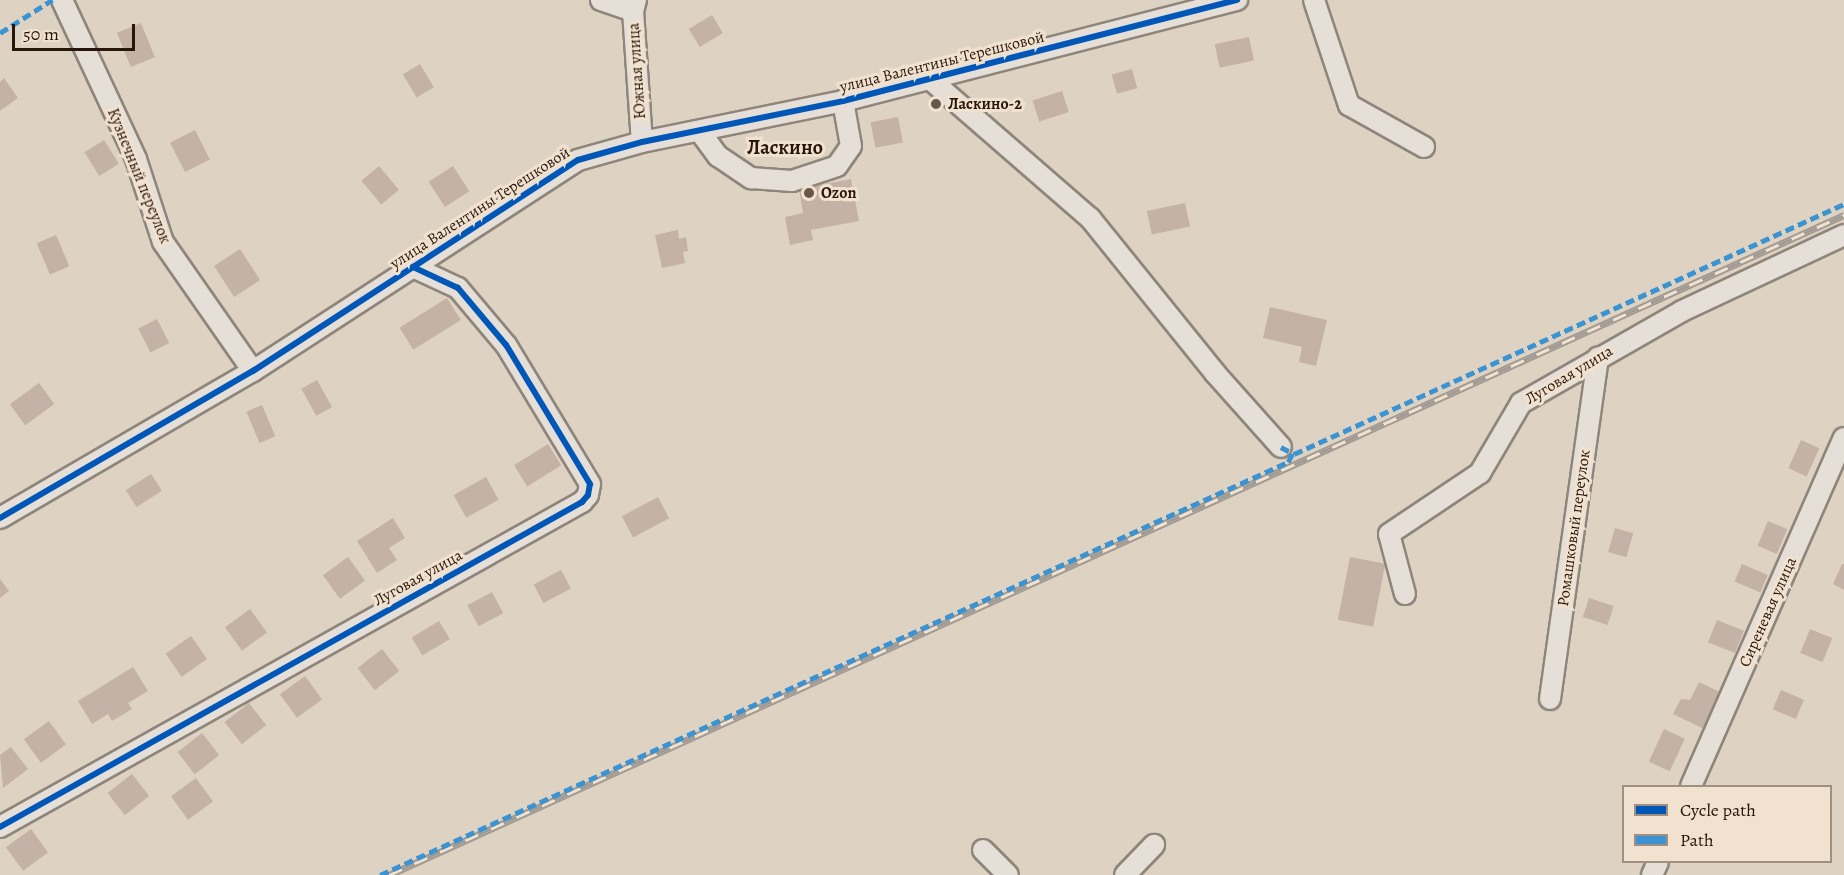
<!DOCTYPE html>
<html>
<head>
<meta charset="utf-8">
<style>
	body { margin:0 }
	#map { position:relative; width:1844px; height:875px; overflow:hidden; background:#ded2c2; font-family:Alegreya,serif }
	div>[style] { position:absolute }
	.building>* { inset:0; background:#c5b2a6; transform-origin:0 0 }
	.roads { filter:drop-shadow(2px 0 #8e857b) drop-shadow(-2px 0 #8e857b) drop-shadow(0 2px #8e857b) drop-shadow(0 -2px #8e857b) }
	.minor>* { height:20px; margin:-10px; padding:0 10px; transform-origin:10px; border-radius:10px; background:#e5dfd7 }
	.rail>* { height:7px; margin-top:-3.5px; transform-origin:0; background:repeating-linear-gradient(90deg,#f1e2d0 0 14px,#a29b93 0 28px); box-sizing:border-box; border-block:2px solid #a29b93 }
	.quiet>* { height:4.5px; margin-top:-2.25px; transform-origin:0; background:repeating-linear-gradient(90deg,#3c93d2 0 9px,transparent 0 13.5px) }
	.cycleway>* { height:6px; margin:-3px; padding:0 3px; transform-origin:3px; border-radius:3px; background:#0057b8 }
	.dots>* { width:16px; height:16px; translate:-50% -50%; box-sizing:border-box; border:3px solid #f1e2d0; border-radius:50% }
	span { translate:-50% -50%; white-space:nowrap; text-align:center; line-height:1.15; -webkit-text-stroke:6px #f1e2d0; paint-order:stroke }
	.street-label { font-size:16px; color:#28150b }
	.poi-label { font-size:16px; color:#28150b; font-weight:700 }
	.left { translate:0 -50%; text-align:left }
	.quarter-label { font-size:20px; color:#28150b; font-weight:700 }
	.legend { position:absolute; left:1622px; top:785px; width:210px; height:78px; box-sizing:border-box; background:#f1e2d0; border:2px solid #a19081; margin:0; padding:8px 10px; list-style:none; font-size:18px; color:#28150b }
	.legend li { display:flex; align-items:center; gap:12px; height:30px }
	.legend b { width:30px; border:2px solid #a19081 }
	.scale { position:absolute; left:12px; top:24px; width:123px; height:27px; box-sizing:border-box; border:3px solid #28150b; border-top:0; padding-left:8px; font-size:18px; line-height:21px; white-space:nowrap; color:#28150b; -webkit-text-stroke:4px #f1e2d0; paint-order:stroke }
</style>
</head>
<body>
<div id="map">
	<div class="building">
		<div style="left:712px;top:15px;width:21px;height:27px;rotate:59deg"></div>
		<div style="left:141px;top:23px;width:37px;height:26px;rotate:68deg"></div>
		<div style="left:1249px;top:37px;width:24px;height:35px;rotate:78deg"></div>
		<div style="left:420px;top:64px;width:27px;height:20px;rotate:59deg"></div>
		<div style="left:1132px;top:69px;width:20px;height:21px;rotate:75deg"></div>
		<div style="clip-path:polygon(4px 78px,18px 98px,0 111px,0 82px)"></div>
		<div style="left:1062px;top:91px;width:22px;height:31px;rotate:72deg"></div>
		<div style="left:898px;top:117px;width:26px;height:28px;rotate:79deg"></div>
		<div style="left:195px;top:130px;width:33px;height:28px;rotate:63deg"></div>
		<div style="left:104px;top:140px;width:28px;height:23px;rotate:58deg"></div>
		<div style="left:379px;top:166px;width:31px;height:23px;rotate:50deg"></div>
		<div style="left:453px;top:166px;width:30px;height:29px;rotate:57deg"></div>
		<div style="clip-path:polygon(851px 179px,859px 221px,811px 230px,813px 240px,790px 245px,785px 217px,803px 213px,799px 189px)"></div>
		<div style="left:1185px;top:203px;width:24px;height:39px;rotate:78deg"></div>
		<div style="clip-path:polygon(678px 230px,679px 239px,686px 237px,688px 251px,683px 252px,685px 263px,662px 268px,655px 235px)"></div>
		<div style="left:56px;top:235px;width:34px;height:21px;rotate:67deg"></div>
		<div style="left:240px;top:249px;width:37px;height:31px;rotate:57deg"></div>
		<div style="left:447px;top:298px;width:26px;height:56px;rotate:58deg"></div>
		<div style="clip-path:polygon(1270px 307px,1327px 320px,1316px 366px,1299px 362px,1302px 347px,1263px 338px)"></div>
		<div style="left:157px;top:319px;width:27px;height:21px;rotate:63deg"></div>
		<div style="left:317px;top:380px;width:31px;height:18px;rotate:61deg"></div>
		<div style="left:39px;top:383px;width:26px;height:36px;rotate:54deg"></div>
		<div style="left:262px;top:405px;width:34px;height:17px;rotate:67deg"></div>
		<div style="left:1801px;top:440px;width:20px;height:31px;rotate:24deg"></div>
		<div style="left:548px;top:444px;width:25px;height:40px;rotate:58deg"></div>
		<div style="left:151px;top:474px;width:20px;height:30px;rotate:57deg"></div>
		<div style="left:486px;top:477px;width:26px;height:37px;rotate:61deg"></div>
		<div style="left:658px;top:497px;width:24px;height:41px;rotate:62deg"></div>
		<div style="clip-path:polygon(393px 518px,405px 538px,389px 548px,397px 560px,377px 573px,357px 541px)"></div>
		<div style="left:1768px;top:521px;width:21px;height:27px;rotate:23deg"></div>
		<div style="left:1615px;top:528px;width:19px;height:25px;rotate:16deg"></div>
		<div style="left:348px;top:557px;width:29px;height:31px;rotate:54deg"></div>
		<div style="left:1350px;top:557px;width:36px;height:64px;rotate:11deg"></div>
		<div style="left:1742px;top:564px;width:28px;height:19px;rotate:23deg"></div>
		<div style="clip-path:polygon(1842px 564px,1844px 564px,1844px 590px,1833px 584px)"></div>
		<div style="left:561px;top:570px;width:21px;height:31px;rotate:62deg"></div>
		<div style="clip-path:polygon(0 579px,9px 591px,0 598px)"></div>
		<div style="left:492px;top:592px;width:24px;height:28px;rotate:62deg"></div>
		<div style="left:1589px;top:598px;width:26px;height:20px;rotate:18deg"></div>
		<div style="left:250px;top:609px;width:29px;height:31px;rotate:54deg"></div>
		<div style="left:1717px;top:620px;width:29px;height:24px;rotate:22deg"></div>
		<div style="left:439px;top:621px;width:21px;height:32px;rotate:59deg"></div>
		<div style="left:1810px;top:629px;width:24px;height:26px;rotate:22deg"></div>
		<div style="left:191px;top:636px;width:28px;height:31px;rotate:55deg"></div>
		<div style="left:382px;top:649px;width:28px;height:31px;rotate:52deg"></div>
		<div style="clip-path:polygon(133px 667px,148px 691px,128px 703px,132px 709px,112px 721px,108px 714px,92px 724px,78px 701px)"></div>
		<div style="left:305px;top:676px;width:29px;height:31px;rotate:54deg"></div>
		<div style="clip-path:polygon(1699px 682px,1722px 693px,1704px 729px,1673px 714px,1681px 699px,1690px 700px)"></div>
		<div style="left:1781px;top:690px;width:25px;height:21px;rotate:23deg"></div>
		<div style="left:249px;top:703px;width:28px;height:31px;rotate:52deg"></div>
		<div style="left:49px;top:721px;width:29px;height:31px;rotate:54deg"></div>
		<div style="left:1664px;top:729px;width:23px;height:36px;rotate:25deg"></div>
		<div style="left:202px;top:733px;width:28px;height:31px;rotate:52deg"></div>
		<div style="clip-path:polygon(11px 747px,28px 769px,3px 788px,0 755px)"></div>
		<div style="left:132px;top:774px;width:28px;height:31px;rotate:52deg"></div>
		<div style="left:196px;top:778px;width:29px;height:31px;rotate:54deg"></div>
		<div style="left:31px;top:829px;width:29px;height:31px;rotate:54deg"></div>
	</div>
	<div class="roads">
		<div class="minor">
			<div style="left:62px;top:0;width:175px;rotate:65deg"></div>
			<div style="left:136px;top:159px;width:87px;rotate:72deg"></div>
			<div style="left:163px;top:242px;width:157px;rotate:55.1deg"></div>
			<div style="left:601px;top:0;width:34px;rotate:19deg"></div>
			<div style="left:636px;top:0;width:11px;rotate:105deg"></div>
			<div style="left:633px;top:11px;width:131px;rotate:86.1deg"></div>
			<div style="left:1314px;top:0;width:111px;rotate:71.6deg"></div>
			<div style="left:1349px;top:105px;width:86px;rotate:29.2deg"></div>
			<div style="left:931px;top:80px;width:211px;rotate:41deg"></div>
			<div style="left:1090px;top:218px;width:199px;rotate:51.1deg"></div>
			<div style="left:1215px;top:373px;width:99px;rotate:48.3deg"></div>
			<div style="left:701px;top:133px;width:29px;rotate:54deg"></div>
			<div style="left:718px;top:156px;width:40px;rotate:34deg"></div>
			<div style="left:751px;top:178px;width:41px;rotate:4.2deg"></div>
			<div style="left:792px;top:181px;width:47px;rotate:-18.4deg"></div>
			<div style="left:837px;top:166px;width:24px;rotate:-55deg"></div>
			<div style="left:851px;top:146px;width:46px;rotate:-100.1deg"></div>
			<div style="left:0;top:518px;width:293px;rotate:-30.2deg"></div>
			<div style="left:253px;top:371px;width:387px;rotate:-33deg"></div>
			<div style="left:578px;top:160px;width:66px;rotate:-15.7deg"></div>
			<div style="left:642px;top:142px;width:205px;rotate:-11.5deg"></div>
			<div style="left:843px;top:101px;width:407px;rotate:-14.4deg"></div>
			<div style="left:1405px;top:594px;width:62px;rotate:-104.9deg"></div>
			<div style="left:1389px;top:534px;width:110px;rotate:-33.8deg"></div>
			<div style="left:1480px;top:473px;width:81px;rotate:-59.6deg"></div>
			<div style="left:1521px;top:403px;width:185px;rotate:-29.7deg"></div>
			<div style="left:1682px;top:311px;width:179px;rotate:-25.1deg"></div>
			<div style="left:1550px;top:699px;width:345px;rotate:-82deg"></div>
			<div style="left:1691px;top:786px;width:380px;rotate:-66.3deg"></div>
			<div style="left:0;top:827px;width:667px;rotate:-29.18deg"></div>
			<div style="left:582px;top:502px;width:9px;rotate:-49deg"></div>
			<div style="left:588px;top:495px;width:11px;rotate:-80deg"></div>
			<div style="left:590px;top:484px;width:162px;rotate:-121.1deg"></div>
			<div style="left:506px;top:345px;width:75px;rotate:-130.1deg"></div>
			<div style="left:458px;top:288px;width:50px;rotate:-155deg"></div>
			<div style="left:983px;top:850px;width:35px;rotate:45deg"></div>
			<div style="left:1125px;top:875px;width:42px;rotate:-46deg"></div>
			<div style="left:1652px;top:875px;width:14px;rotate:-65deg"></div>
		</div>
	</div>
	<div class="rail">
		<div style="left:389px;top:875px;width:1598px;rotate:-24.4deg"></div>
	</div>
	<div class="quiet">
		<div style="left:0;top:33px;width:62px;rotate:-32.4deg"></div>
		<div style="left:1281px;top:447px;width:15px;rotate:28deg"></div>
		<div style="left:1294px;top:454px;width:604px;rotate:-24.44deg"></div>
		<div style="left:380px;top:875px;width:998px;rotate:-24.46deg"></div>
		<div style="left:1288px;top:462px;width:9px;rotate:-63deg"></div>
	</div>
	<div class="cycleway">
		<div style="left:0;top:518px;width:293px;rotate:-30.2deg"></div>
		<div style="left:253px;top:371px;width:387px;rotate:-33deg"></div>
		<div style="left:578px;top:160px;width:66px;rotate:-15.7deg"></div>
		<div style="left:642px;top:142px;width:205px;rotate:-11.5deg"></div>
		<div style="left:843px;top:101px;width:407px;rotate:-14.4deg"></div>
		<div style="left:0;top:827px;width:667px;rotate:-29.18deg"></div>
		<div style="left:582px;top:502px;width:9px;rotate:-49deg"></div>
		<div style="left:588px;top:495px;width:11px;rotate:-80deg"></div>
		<div style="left:590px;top:484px;width:162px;rotate:-121.1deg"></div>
		<div style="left:506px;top:345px;width:75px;rotate:-130.1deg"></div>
		<div style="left:458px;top:288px;width:50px;rotate:-155deg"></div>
	</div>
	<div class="dots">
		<div style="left:936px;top:104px;background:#68574b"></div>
		<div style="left:809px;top:193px;background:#68574b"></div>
	</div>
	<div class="street-label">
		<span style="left:942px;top:62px;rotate:-14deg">улица Валентины Терешковой</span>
		<span style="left:637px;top:71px;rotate:-94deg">Южная улица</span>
		<span style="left:139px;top:176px;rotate:68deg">Кузнечный переулок</span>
		<span style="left:480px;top:208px;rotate:-33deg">улица Валентины Терешковой</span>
		<span style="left:1569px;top:375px;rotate:-31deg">Луговая улица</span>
		<span style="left:1574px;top:528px;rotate:-82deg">Ромашковый переулок</span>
		<span style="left:418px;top:578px;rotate:-29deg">Луговая улица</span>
		<span style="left:1768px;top:612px;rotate:-66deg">Сиреневая улица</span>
	</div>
	<div class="poi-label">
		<span class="left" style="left:948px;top:104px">Ласкино-2</span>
		<span class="left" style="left:821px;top:193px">Ozon</span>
	</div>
	<div class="quarter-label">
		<span style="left:785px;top:147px">Ласкино</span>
	</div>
	<ul class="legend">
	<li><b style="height:8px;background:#0057b8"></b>Cycle path</li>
	<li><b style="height:8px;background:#3c93d2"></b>Path</li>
	</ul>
	<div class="scale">50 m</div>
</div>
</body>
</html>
